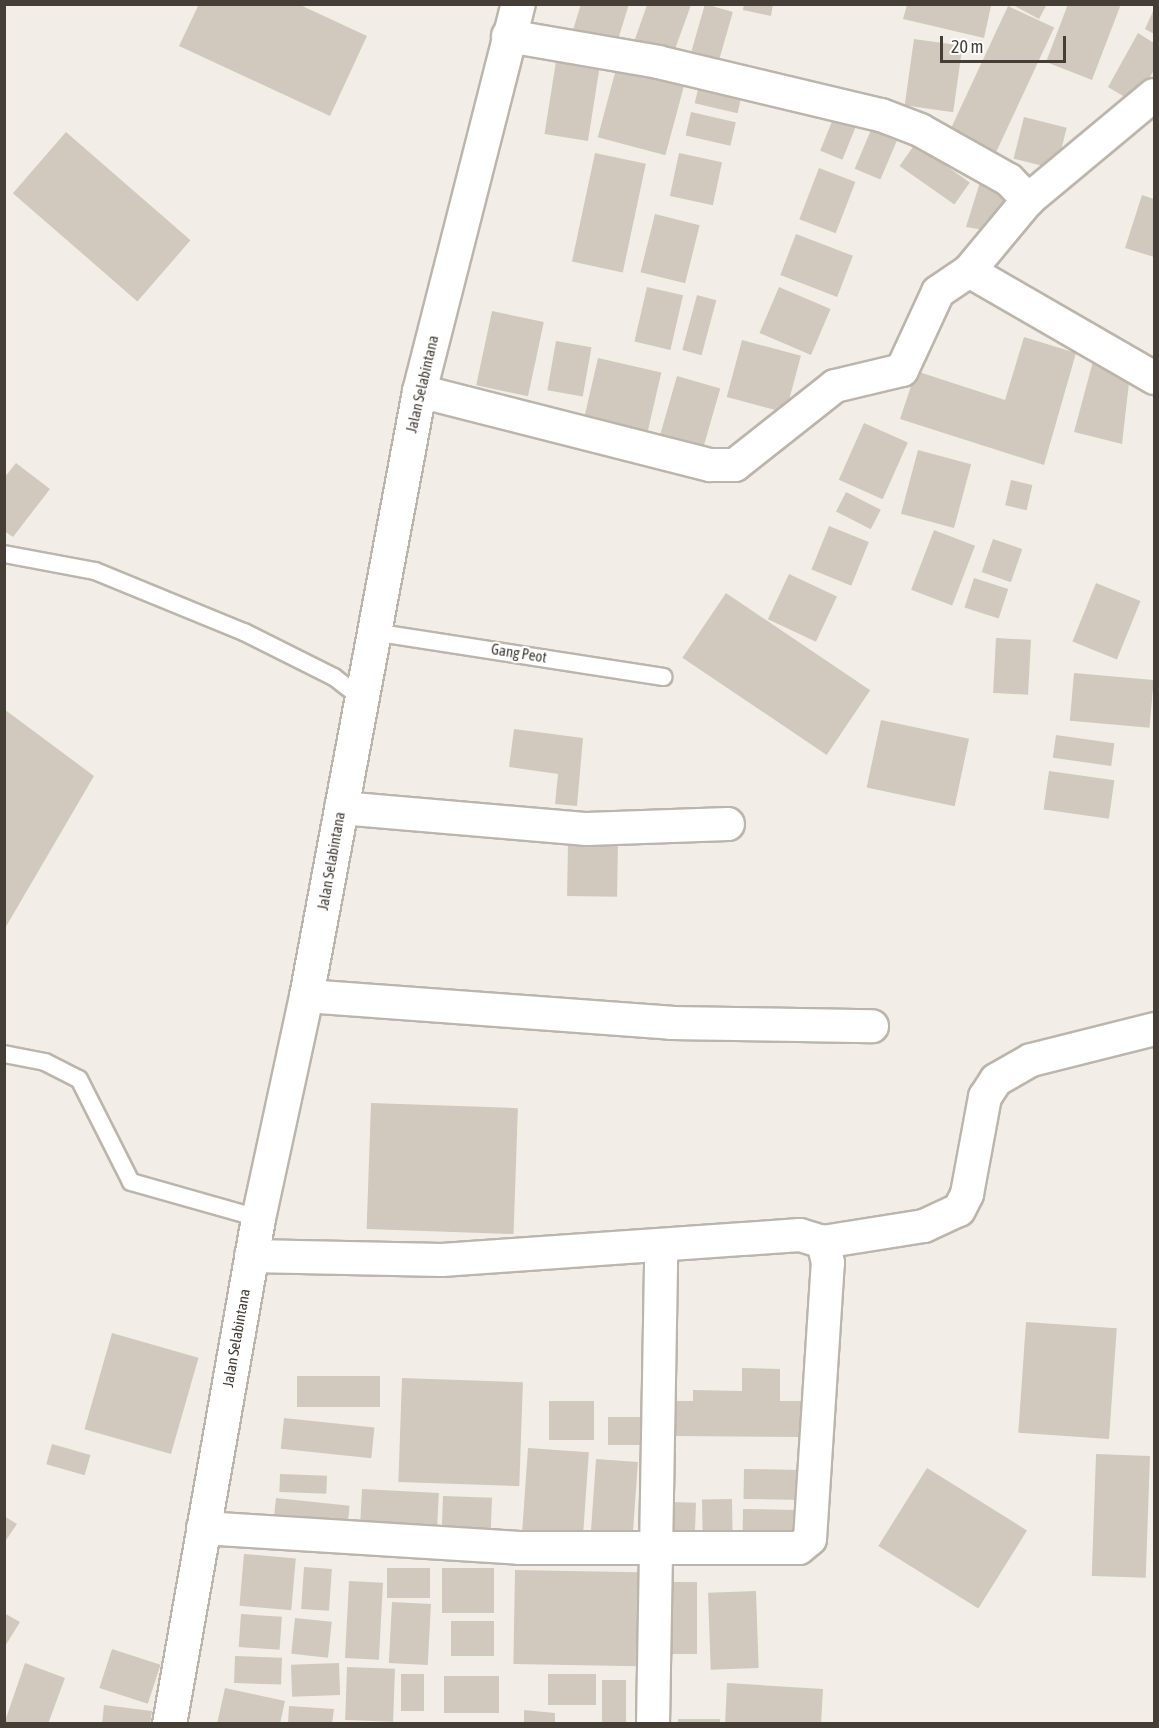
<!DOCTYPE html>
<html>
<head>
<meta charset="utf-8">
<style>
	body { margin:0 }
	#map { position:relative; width:1159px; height:1728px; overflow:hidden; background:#f2eee7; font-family:"Asap Condensed",sans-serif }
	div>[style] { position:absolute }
	.building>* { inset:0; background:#d2c9be; transform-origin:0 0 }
	.roads { filter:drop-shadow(2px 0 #bcb5ab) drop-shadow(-2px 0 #bcb5ab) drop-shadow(0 2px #bcb5ab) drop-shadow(0 -2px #bcb5ab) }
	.service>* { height:16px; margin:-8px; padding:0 8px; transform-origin:8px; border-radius:8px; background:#fff }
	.minor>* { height:32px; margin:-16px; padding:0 16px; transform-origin:16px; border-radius:16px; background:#fff }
	.tertiary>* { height:33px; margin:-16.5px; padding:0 16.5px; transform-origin:16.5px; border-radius:16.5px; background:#fff }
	span { translate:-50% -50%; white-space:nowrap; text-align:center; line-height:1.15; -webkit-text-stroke:4.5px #fff; paint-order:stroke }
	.street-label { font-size:15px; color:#443e37 }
	.frame { position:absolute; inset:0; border:6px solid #443e37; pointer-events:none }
	.scale { position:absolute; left:940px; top:36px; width:126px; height:27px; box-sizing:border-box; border:3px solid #443e37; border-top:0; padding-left:8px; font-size:18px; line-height:21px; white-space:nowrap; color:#443e37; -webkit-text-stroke:4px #fff; paint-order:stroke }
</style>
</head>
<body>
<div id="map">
	<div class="building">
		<div style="clip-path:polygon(199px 4px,298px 4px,367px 36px,330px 116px,179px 46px)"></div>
		<div style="clip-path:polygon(581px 4px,629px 4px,616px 46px,572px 33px)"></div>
		<div style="left:705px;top:4px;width:29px;height:49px;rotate:16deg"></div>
		<div style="clip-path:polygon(744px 4px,773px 4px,771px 16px,743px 10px)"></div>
		<div style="clip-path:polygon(997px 4px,991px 6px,984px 38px,903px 19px,907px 5px)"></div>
		<div style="clip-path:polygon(1011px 4px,1047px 4px,1039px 19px)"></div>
		<div style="clip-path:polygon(1068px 4px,1121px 4px,1092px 80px,1046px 62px)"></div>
		<div style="clip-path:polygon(647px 5px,691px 5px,674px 52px,635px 39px)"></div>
		<div style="left:1008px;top:6px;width:51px;height:139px;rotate:25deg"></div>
		<div style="clip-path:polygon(1154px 9px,1154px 34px,1145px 29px)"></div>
		<div style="clip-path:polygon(1138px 33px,1154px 43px,1154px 70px,1135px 103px,1108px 87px)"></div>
		<div style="left:914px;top:39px;width:49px;height:67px;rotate:8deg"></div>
		<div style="left:557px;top:55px;width:44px;height:80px;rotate:9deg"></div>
		<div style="left:619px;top:58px;width:70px;height:82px;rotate:15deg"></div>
		<div style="left:701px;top:76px;width:44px;height:28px;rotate:13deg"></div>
		<div style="left:837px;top:109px;width:24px;height:45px;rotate:22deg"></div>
		<div style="left:691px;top:112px;width:46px;height:24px;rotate:13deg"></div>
		<div style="left:1024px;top:117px;width:44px;height:43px;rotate:14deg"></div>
		<div style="left:871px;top:130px;width:28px;height:42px;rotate:23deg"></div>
		<div style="left:66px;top:132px;width:165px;height:81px;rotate:41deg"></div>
		<div style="left:915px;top:144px;width:67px;height:27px;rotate:35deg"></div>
		<div style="left:595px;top:153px;width:52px;height:111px;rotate:12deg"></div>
		<div style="left:679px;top:153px;width:44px;height:44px;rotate:12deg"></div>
		<div style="left:819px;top:168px;width:39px;height:55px;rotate:21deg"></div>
		<div style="clip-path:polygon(981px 179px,1017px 190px,995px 232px,966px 227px)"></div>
		<div style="clip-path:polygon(1142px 195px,1154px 199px,1154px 257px,1125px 248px)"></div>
		<div style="left:655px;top:214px;width:46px;height:60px;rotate:14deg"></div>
		<div style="left:796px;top:234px;width:61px;height:44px;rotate:21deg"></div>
		<div style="left:647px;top:287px;width:37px;height:56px;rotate:13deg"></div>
		<div style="left:779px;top:287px;width:56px;height:50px;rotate:23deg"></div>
		<div style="left:697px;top:295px;width:20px;height:57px;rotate:15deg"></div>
		<div style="left:492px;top:311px;width:53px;height:76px;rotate:12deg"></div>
		<div style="clip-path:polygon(1024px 337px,1076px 353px,1044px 465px,900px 419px,916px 371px,1005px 400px)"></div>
		<div style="left:742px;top:340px;width:61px;height:59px;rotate:15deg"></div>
		<div style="left:556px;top:341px;width:36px;height:50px;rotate:10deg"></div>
		<div style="clip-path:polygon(1096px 350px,1130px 374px,1122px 444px,1074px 432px)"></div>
		<div style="left:598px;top:358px;width:65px;height:60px;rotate:13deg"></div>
		<div style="left:677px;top:376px;width:45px;height:71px;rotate:16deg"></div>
		<div style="left:864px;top:423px;width:48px;height:62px;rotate:24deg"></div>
		<div style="left:918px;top:450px;width:55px;height:66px;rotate:15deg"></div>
		<div style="clip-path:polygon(16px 463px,50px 489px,13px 537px,4px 531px,4px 478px)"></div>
		<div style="left:1011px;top:480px;width:22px;height:26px;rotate:13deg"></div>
		<div style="left:846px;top:492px;width:39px;height:22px;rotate:27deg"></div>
		<div style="left:829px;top:526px;width:43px;height:47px;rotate:22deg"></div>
		<div style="left:934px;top:530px;width:44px;height:64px;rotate:21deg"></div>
		<div style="left:993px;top:539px;width:31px;height:35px;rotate:19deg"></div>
		<div style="left:789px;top:574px;width:53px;height:50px;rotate:25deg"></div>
		<div style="left:974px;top:578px;width:36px;height:31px;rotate:18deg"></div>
		<div style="left:1096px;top:583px;width:48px;height:63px;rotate:22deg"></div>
		<div style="left:726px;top:593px;width:174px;height:78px;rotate:34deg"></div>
		<div style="left:996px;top:638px;width:35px;height:55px;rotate:3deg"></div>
		<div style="left:1074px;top:673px;width:80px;height:48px;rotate:5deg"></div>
		<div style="clip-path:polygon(4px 709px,94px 776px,4px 930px)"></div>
		<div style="left:881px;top:720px;width:90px;height:69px;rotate:12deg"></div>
		<div style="clip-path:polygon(514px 729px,583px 738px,577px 806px,555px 804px,558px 774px,509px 767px)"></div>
		<div style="left:1056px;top:735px;width:59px;height:23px;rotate:8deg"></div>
		<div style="left:1049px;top:771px;width:66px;height:39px;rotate:8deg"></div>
		<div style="left:568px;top:843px;width:50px;height:53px;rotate:1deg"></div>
		<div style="left:371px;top:1103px;width:147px;height:126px;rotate:2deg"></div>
		<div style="left:1026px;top:1322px;width:91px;height:111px;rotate:4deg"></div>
		<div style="left:112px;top:1333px;width:90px;height:100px;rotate:16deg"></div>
		<div style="clip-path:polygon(742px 1368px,780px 1369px,780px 1401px,808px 1401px,807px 1437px,674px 1436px,675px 1401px,693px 1401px,693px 1390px,742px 1391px)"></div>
		<div style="left:297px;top:1376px;width:83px;height:31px"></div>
		<div style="left:402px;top:1378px;width:121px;height:104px;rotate:2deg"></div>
		<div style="left:549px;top:1401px;width:45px;height:39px"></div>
		<div style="left:608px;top:1417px;width:45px;height:28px"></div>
		<div style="left:284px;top:1418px;width:91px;height:31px;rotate:6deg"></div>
		<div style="left:52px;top:1444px;width:40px;height:21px;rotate:16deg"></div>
		<div style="left:528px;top:1448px;width:61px;height:87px;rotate:4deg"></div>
		<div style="left:1096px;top:1454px;width:54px;height:122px;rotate:2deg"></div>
		<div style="left:596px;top:1459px;width:42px;height:75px;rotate:4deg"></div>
		<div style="left:927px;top:1468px;width:118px;height:92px;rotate:32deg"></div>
		<div style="left:744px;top:1469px;width:61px;height:30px;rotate:1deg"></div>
		<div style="left:280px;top:1474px;width:47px;height:18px;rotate:2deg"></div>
		<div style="left:362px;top:1489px;width:77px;height:43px;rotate:3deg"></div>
		<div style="left:443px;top:1496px;width:49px;height:41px;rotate:2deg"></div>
		<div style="left:276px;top:1498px;width:74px;height:27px;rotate:6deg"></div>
		<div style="left:732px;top:1499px;width:42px;height:30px;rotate:89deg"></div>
		<div style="left:672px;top:1502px;width:24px;height:37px;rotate:2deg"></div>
		<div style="left:743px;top:1509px;width:51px;height:30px;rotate:1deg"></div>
		<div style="clip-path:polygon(4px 1516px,17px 1524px,4px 1543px)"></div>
		<div style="left:244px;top:1554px;width:52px;height:52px;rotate:5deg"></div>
		<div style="left:304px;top:1567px;width:28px;height:42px;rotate:4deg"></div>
		<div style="left:387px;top:1568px;width:43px;height:30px"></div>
		<div style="left:442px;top:1568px;width:52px;height:45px"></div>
		<div style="left:515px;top:1570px;width:124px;height:94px;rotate:1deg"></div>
		<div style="left:349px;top:1581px;width:34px;height:77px;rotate:3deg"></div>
		<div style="left:663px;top:1582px;width:34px;height:72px"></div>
		<div style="left:756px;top:1591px;width:77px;height:48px;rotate:88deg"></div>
		<div style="left:392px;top:1602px;width:39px;height:61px;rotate:3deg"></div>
		<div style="clip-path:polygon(4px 1613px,20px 1622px,4px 1648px)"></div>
		<div style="left:241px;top:1614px;width:41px;height:33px;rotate:4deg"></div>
		<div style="left:295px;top:1618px;width:37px;height:36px;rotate:6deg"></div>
		<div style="left:451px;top:1621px;width:43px;height:35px"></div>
		<div style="left:112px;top:1649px;width:51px;height:41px;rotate:18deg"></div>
		<div style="left:235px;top:1656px;width:47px;height:27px;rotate:2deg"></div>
		<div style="clip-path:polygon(25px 1663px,65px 1678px,48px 1724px,4px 1724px)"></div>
		<div style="left:339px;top:1663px;width:32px;height:48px;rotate:88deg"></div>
		<div style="left:347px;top:1667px;width:48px;height:53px;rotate:2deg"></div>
		<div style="left:401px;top:1674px;width:23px;height:37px"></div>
		<div style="left:548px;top:1674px;width:48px;height:31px"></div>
		<div style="left:444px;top:1676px;width:55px;height:37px"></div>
		<div style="left:602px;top:1680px;width:24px;height:43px"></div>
		<div style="clip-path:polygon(727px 1683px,823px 1689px,821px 1724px,725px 1724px)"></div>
		<div style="clip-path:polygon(225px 1688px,285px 1701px,280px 1724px,217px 1724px)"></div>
		<div style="clip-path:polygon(104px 1705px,152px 1711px,150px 1724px,102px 1724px)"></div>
		<div style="clip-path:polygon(289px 1706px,334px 1709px,332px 1724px,288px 1724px)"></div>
		<div style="clip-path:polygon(524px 1710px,555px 1713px,555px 1724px,524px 1724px)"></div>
		<div style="left:678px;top:1719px;width:42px;height:5px"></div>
	</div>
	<div class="roads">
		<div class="service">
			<div style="left:4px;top:554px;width:93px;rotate:10.6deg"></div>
			<div style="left:95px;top:571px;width:161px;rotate:22.3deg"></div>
			<div style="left:244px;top:632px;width:101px;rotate:26.6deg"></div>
			<div style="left:334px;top:677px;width:37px;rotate:38deg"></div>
			<div style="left:373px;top:632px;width:294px;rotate:8.8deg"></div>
			<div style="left:4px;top:1054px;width:42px;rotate:11deg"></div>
			<div style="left:45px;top:1062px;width:38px;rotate:27deg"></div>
			<div style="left:79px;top:1079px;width:115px;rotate:63.2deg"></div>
			<div style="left:131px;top:1182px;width:132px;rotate:15.8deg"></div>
		</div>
		<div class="minor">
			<div style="left:508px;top:36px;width:152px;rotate:9.8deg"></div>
			<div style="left:658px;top:62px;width:229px;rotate:13.4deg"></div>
			<div style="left:881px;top:115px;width:42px;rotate:21deg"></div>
			<div style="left:920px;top:130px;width:102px;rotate:29.3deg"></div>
			<div style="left:1009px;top:180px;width:28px;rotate:46deg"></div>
			<div style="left:969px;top:271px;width:214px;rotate:30deg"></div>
			<div style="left:419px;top:391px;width:300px;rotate:14.3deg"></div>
			<div style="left:710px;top:465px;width:25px"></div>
			<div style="left:735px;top:465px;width:127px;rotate:-38.3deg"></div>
			<div style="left:835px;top:386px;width:69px;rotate:-13.4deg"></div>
			<div style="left:902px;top:370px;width:86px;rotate:-65.2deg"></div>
			<div style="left:938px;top:292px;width:37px;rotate:-34deg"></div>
			<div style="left:969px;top:271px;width:92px;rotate:-50.3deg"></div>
			<div style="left:1028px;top:200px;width:164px;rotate:-39.8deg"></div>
			<div style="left:341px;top:808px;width:247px;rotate:4.9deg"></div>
			<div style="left:587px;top:829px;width:141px;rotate:-2deg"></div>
			<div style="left:306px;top:996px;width:366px;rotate:4.2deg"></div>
			<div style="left:671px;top:1023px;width:201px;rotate:0.9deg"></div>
			<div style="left:823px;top:1242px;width:102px;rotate:-9deg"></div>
			<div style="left:924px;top:1226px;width:38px;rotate:-25deg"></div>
			<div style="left:959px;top:1210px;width:18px;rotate:-63deg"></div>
			<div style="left:967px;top:1194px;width:99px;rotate:-79.5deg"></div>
			<div style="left:985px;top:1097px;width:20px;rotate:-57deg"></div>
			<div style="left:996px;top:1080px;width:40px;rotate:-29.7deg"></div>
			<div style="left:1031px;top:1060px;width:127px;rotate:-14.1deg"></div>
			<div style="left:203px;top:1528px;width:317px;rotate:3.6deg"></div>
			<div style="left:519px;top:1548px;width:280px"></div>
			<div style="left:799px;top:1548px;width:14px;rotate:-39deg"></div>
			<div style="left:810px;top:1539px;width:277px;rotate:-86.3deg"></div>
			<div style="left:828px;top:1263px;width:22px;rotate:-103deg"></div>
			<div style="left:823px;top:1242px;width:24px;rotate:-163deg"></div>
			<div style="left:800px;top:1235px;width:359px;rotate:176deg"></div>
			<div style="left:442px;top:1260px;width:191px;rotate:-178.8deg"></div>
			<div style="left:653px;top:1724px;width:477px;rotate:-89deg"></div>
		</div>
		<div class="tertiary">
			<div style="left:169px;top:1724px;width:514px;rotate:-80.02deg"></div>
			<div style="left:258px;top:1218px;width:227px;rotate:-77.8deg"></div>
			<div style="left:306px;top:996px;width:615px;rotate:-79.42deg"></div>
			<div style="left:419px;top:391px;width:399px;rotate:-75.7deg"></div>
		</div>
	</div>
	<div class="street-label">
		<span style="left:422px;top:384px;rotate:-77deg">Jalan Selabintana</span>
		<span style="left:519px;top:653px;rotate:9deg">Gang Peot</span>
		<span style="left:331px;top:861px;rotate:-80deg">Jalan Selabintana</span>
		<span style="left:236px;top:1338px;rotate:-80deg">Jalan Selabintana</span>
	</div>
	<div class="frame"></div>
	<div class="scale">20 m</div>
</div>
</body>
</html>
